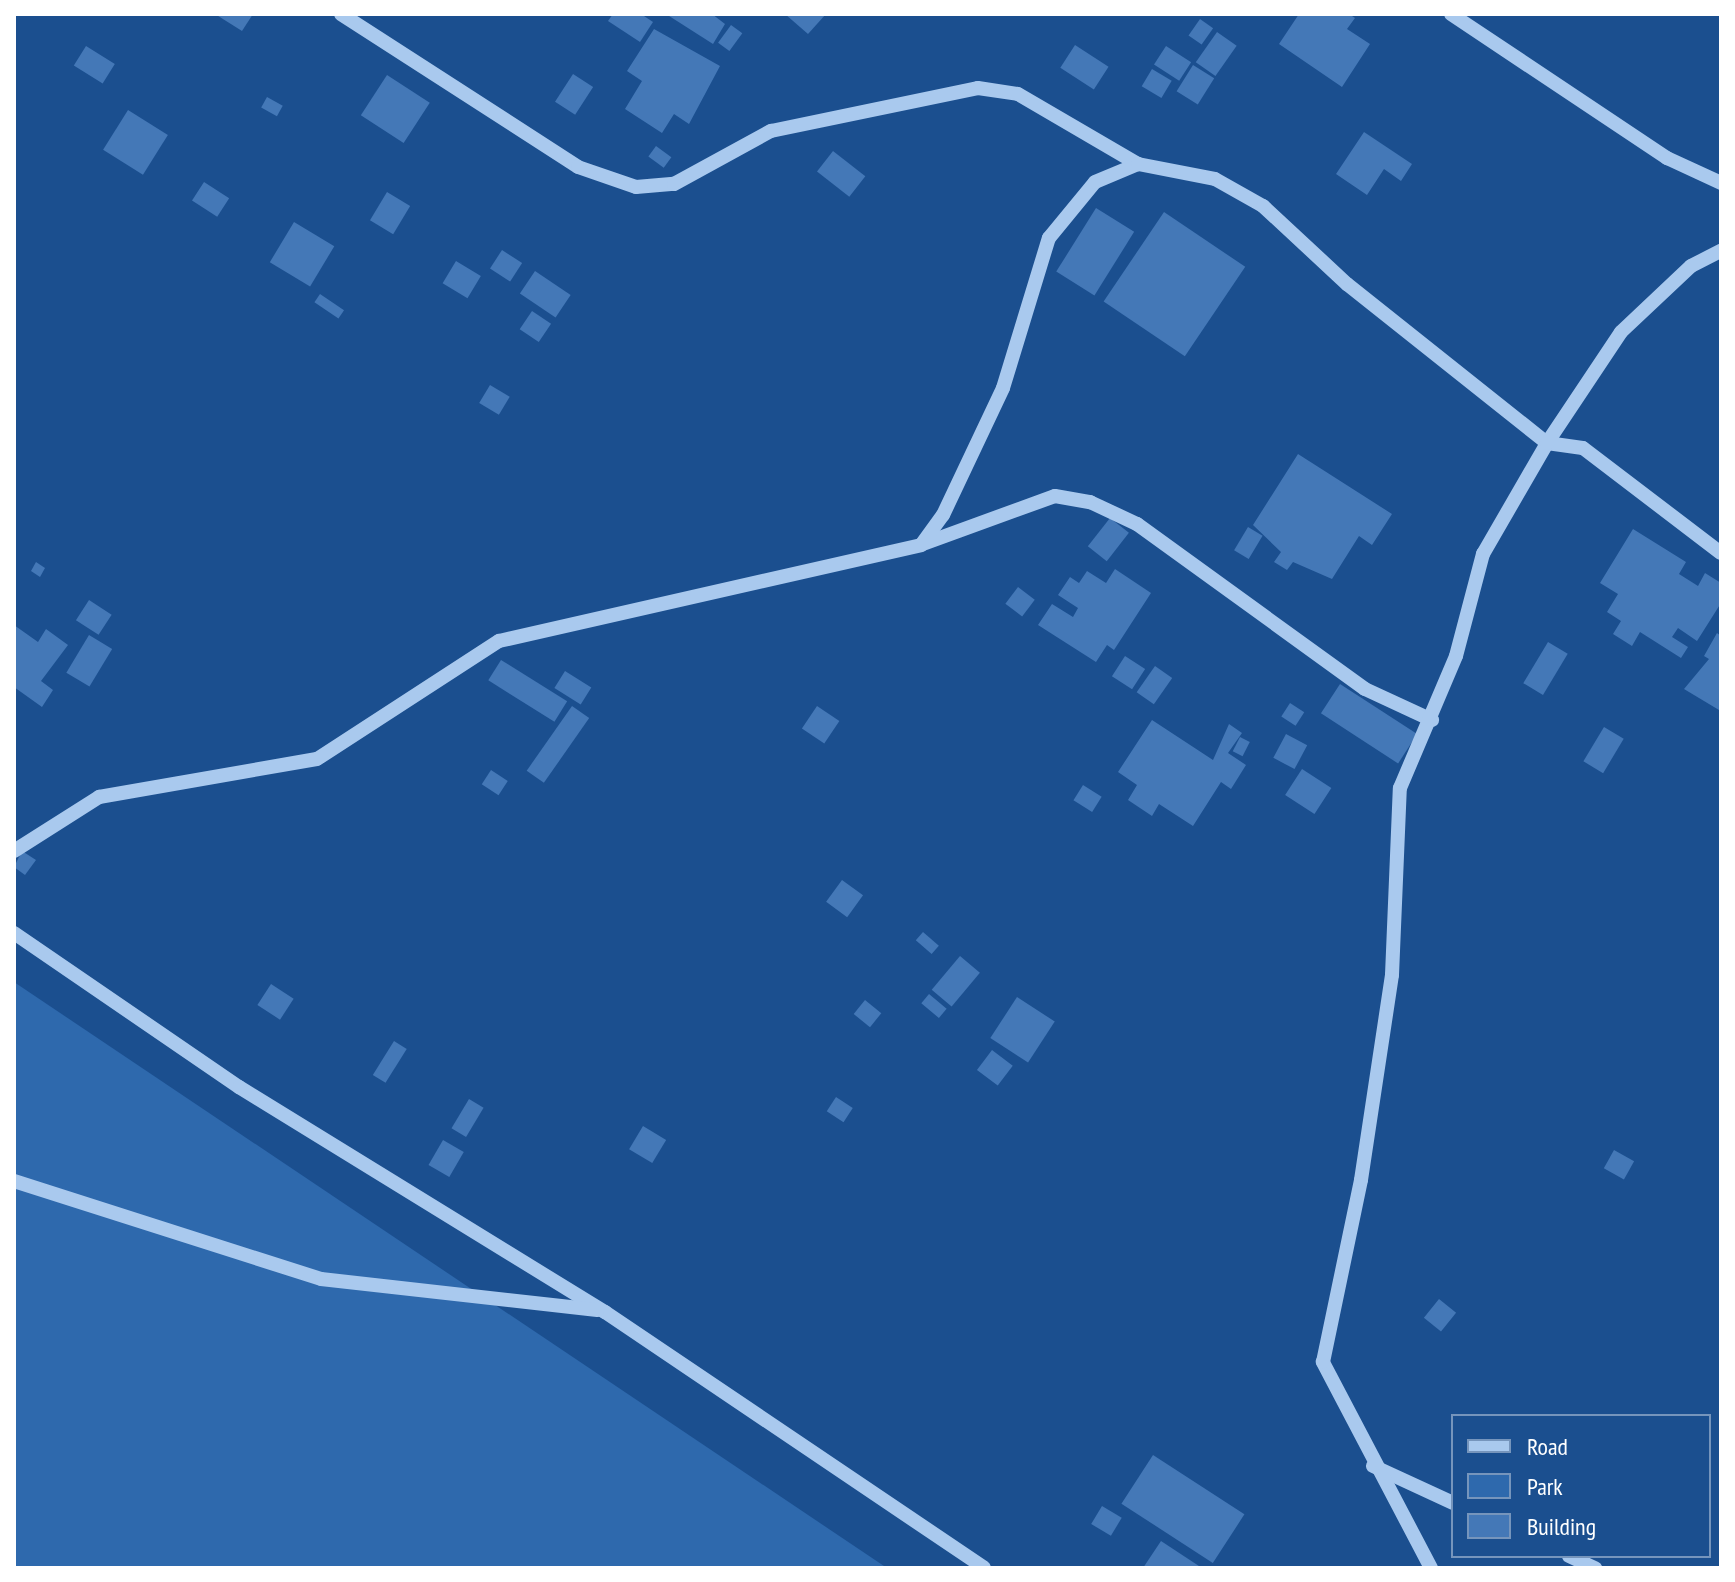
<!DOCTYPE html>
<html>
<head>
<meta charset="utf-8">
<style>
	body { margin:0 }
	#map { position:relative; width:1735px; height:1582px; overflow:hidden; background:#1b4f8f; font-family:"PT Sans Narrow",sans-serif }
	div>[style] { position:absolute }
	.green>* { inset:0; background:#2e69ad }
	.building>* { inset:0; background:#4478b7; transform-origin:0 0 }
	.minor>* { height:14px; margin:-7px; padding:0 7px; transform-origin:7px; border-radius:7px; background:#a9c9ee }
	span { translate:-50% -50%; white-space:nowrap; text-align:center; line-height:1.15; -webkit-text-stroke:8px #1b4f8f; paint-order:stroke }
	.frame { position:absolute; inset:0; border:16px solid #fff; pointer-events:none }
	.legend { position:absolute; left:1451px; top:1414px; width:260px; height:144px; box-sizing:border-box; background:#1b4f8f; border:2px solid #7695bc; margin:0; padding:10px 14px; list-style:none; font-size:24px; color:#fff }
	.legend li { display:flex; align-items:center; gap:16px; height:40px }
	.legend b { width:40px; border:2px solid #7695bc }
</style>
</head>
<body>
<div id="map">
	<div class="green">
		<div style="clip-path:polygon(14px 982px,887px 1568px,14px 1568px)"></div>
	</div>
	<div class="building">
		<div style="clip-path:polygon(215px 14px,253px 14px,242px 31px)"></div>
		<div style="clip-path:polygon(613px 14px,641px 14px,653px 22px,640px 42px,608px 21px)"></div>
		<div style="clip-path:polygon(666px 14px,712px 14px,725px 24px,713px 44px)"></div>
		<div style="clip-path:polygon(785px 14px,826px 14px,808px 34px)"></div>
		<div style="clip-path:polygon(1299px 14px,1349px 14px,1355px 18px,1347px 29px,1370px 44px,1342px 87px,1279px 44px)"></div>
		<div style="left:1200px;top:19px;width:16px;height:20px;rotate:35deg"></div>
		<div style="left:731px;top:25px;width:14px;height:22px;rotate:36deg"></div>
		<div style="clip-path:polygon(654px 29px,720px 66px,689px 124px,674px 114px,662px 133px,625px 109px,642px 81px,627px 71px)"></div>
		<div style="left:1217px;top:32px;width:24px;height:37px;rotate:35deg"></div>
		<div style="left:1075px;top:45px;width:40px;height:27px;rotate:33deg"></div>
		<div style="left:86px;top:46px;width:34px;height:23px;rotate:32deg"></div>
		<div style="left:1166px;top:46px;width:30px;height:22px;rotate:33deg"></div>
		<div style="left:1193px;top:65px;width:25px;height:31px;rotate:32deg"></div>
		<div style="left:1152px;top:69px;width:23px;height:20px;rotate:31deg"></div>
		<div style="left:573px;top:74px;width:24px;height:33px;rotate:33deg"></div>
		<div style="left:387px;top:75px;width:51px;height:48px;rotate:33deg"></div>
		<div style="left:267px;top:97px;width:18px;height:12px;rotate:29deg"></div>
		<div style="left:128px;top:110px;width:47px;height:47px;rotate:32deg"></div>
		<div style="clip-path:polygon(1364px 132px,1412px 164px,1401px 181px,1384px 169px,1367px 195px,1336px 174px)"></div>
		<div style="left:656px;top:146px;width:19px;height:13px;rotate:36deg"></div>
		<div style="left:833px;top:151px;width:41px;height:26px;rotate:38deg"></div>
		<div style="left:204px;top:182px;width:30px;height:22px;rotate:33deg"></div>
		<div style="left:387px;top:192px;width:27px;height:33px;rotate:31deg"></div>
		<div style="left:1096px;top:208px;width:45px;height:75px;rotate:32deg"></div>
		<div style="left:1164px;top:212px;width:98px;height:108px;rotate:34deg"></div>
		<div style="left:294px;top:222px;width:47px;height:47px;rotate:31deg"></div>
		<div style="left:502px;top:250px;width:24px;height:22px;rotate:33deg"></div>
		<div style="left:456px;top:261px;width:29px;height:26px;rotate:31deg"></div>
		<div style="left:535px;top:271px;width:43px;height:27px;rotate:34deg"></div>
		<div style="left:320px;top:294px;width:29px;height:10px;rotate:34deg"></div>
		<div style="left:532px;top:311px;width:23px;height:22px;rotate:34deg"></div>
		<div style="left:490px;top:385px;width:23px;height:21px;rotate:31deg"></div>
		<div style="clip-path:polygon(1298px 454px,1392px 514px,1372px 545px,1359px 536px,1332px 579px,1293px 562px,1287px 570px,1274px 562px,1281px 552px,1253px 525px)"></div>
		<div style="left:1110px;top:518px;width:24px;height:36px;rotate:38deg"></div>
		<div style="left:1248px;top:527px;width:17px;height:27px;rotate:31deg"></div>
		<div style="clip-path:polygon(1633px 529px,1686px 562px,1679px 574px,1698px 586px,1705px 573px,1721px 583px,1721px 603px,1697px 641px,1678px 628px,1672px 637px,1688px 647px,1681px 658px,1640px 632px,1632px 646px,1613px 634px,1621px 621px,1607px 612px,1618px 594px,1600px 583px)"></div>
		<div style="clip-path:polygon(36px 562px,45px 568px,40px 577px,31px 571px)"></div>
		<div style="clip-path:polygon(1115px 569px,1151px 593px,1114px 650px,1107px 645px,1096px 662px,1038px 625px,1052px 604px,1073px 617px,1078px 608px,1058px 595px,1070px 577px,1079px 583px,1087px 571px,1106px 583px)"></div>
		<div style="left:1018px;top:587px;width:21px;height:21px;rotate:37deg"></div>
		<div style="left:89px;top:600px;width:27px;height:24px;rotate:33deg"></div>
		<div style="clip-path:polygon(14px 625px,38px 642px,46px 629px,68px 645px,41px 681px,53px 690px,42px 707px,14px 687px)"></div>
		<div style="clip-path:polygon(1717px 633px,1721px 636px,1719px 710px,1684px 689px,1709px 659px,1704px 656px)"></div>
		<div style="left:89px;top:635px;width:27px;height:44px;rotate:31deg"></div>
		<div style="left:1548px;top:642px;width:23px;height:48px;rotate:31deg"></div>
		<div style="left:1125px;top:656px;width:24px;height:24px;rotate:33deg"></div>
		<div style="left:501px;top:660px;width:78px;height:24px;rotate:32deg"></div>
		<div style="left:1155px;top:666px;width:21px;height:32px;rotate:35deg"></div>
		<div style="left:565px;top:671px;width:31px;height:20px;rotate:32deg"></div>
		<div style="left:1340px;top:684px;width:92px;height:35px;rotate:33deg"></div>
		<div style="left:1290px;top:703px;width:17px;height:16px;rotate:33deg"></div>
		<div style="left:572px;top:706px;width:21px;height:79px;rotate:35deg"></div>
		<div style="left:817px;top:706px;width:27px;height:27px;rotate:34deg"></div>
		<div style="clip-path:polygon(1152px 720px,1213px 760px,1229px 724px,1242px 733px,1228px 753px,1246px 765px,1231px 789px,1221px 782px,1193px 826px,1159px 804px,1152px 816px,1128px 800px,1137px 785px,1118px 772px)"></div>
		<div style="left:1604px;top:727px;width:23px;height:40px;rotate:31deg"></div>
		<div style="left:1286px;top:734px;width:24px;height:27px;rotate:28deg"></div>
		<div style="left:1240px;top:737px;width:11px;height:16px;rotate:27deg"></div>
		<div style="left:1302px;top:769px;width:35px;height:31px;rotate:33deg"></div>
		<div style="left:491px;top:770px;width:20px;height:17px;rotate:33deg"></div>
		<div style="left:1083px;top:785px;width:22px;height:18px;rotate:32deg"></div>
		<div style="clip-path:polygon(22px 851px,36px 860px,25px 875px,14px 867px)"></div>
		<div style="left:842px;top:880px;width:26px;height:27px;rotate:36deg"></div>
		<div style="left:923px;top:932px;width:21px;height:11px;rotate:41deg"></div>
		<div style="left:960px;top:956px;width:26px;height:44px;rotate:40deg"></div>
		<div style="left:271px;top:984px;width:27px;height:25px;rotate:33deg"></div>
		<div style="left:929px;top:994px;width:23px;height:12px;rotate:40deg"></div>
		<div style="left:1017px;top:997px;width:45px;height:49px;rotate:33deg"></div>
		<div style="left:865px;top:1000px;width:21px;height:18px;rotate:39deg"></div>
		<div style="left:394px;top:1041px;width:15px;height:40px;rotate:32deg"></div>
		<div style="left:992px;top:1050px;width:26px;height:25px;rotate:37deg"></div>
		<div style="left:836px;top:1097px;width:20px;height:17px;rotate:33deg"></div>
		<div style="left:469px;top:1099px;width:17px;height:34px;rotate:31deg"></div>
		<div style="left:643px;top:1126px;width:27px;height:27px;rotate:31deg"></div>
		<div style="left:443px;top:1140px;width:24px;height:29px;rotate:30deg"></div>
		<div style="left:1614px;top:1150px;width:23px;height:21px;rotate:29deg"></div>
		<div style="left:1439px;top:1299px;width:22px;height:24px;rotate:39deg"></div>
		<div style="left:1153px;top:1455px;width:109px;height:58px;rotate:33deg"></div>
		<div style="left:1102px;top:1506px;width:23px;height:21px;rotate:31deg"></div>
		<div style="clip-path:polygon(1161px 1541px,1202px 1568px,1143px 1568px)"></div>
	</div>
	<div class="minor">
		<div style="left:341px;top:14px;width:282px;rotate:32.8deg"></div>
		<div style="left:578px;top:167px;width:61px;rotate:19deg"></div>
		<div style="left:636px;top:187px;width:38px;rotate:-5deg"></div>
		<div style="left:674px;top:184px;width:111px;rotate:-28.7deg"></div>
		<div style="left:771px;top:131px;width:211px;rotate:-11.7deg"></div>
		<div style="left:978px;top:88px;width:40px;rotate:8.5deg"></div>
		<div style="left:1018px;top:94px;width:139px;rotate:30.3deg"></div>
		<div style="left:1451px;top:14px;width:260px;rotate:33.7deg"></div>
		<div style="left:1667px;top:158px;width:60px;rotate:24.8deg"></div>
		<div style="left:923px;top:544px;width:140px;rotate:-20deg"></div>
		<div style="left:1055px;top:496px;width:36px;rotate:10deg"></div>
		<div style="left:1090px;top:502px;width:52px;rotate:25.1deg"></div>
		<div style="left:1137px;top:524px;width:281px;rotate:35.9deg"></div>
		<div style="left:1365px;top:689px;width:74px;rotate:24.8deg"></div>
		<div style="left:14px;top:851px;width:101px;rotate:-32.4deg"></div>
		<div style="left:99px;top:797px;width:221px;rotate:-9.9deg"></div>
		<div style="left:317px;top:759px;width:217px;rotate:-33deg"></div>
		<div style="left:499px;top:641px;width:433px;rotate:-12.8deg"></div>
		<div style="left:921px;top:545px;width:37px;rotate:-54deg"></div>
		<div style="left:943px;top:515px;width:140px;rotate:-64.7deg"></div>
		<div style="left:1003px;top:388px;width:157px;rotate:-73deg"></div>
		<div style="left:1049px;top:238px;width:72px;rotate:-50.6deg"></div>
		<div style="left:1095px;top:182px;width:47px;rotate:-22.7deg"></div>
		<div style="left:1138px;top:164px;width:78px;rotate:11deg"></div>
		<div style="left:1215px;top:179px;width:55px;rotate:29.4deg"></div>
		<div style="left:1263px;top:206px;width:115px;rotate:42.9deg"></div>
		<div style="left:1347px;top:284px;width:256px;rotate:38.5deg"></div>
		<div style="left:1547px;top:443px;width:36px;rotate:8deg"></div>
		<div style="left:1583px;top:448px;width:173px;rotate:37.3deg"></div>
		<div style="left:14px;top:933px;width:273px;rotate:34.4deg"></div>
		<div style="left:239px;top:1087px;width:430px;rotate:31.6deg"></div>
		<div style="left:605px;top:1312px;width:457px;rotate:34deg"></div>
		<div style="left:14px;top:1181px;width:322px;rotate:17.7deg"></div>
		<div style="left:321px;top:1279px;width:278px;rotate:6.4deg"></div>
		<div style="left:1373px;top:1466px;width:88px;rotate:24.8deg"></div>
		<div style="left:1569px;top:1556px;width:29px;rotate:25deg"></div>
		<div style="left:1431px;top:1568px;width:233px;rotate:-117.7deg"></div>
		<div style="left:1323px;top:1362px;width:186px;rotate:-78.2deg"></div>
		<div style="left:1361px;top:1180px;width:207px;rotate:-81.4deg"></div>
		<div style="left:1392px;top:975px;width:187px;rotate:-87.6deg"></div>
		<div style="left:1400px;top:788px;width:143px;rotate:-67deg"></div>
		<div style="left:1456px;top:656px;width:106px;rotate:-75.2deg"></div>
		<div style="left:1483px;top:554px;width:128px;rotate:-60deg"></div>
		<div style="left:1547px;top:443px;width:133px;rotate:-56.3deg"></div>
		<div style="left:1621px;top:332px;width:96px;rotate:-43.3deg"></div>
		<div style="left:1691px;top:266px;width:34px;rotate:-27deg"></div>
	</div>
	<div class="frame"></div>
	<ul class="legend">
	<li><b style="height:10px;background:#a9c9ee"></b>Road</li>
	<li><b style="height:22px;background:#2e69ad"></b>Park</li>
	<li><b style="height:22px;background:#4478b7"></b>Building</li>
	</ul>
</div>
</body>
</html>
